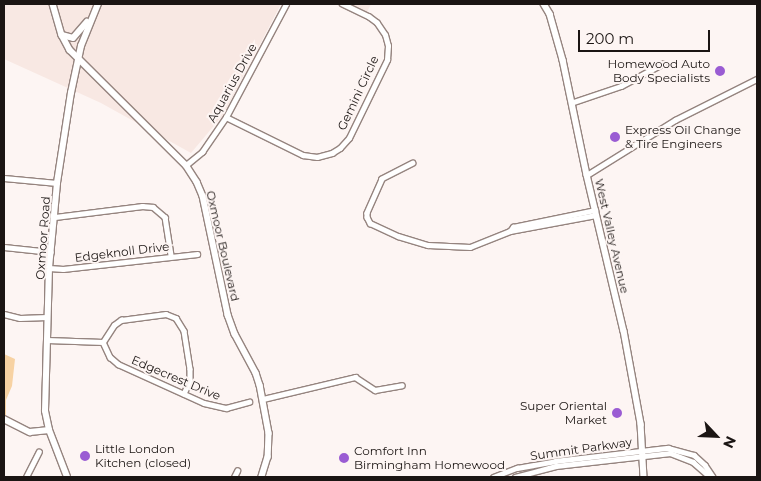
<!DOCTYPE html>
<html>
<head>
<meta charset="utf-8">
<style>
	body { margin:0 }
	#map { position:relative; width:761px; height:481px; overflow:hidden; background:#fdf5f3; font-family:Montserrat,sans-serif }
	div>[style] { position:absolute }
	.built>* { inset:0; background:#f8e8e3 }
	.green>* { inset:0; background:#f7d2a3 }
	.roads { filter:drop-shadow(1px 0 #95847f) drop-shadow(-1px 0 #95847f) drop-shadow(0 1px #95847f) drop-shadow(0 -1px #95847f) }
	.street>* { height:4.5px; margin:-2.25px; padding:0 2.25px; transform-origin:2.25px; border-radius:2.25px; background:#fff }
	.secondary>* { height:5.5px; margin:-2.75px; padding:0 2.75px; transform-origin:2.75px; border-radius:2.75px; background:#fff }
	.dots>* { width:14px; height:14px; translate:-50% -50%; box-sizing:border-box; border:2px solid #fdf5f3; border-radius:50% }
	span { translate:-50% -50%; white-space:nowrap; text-align:center; line-height:1.15; -webkit-text-stroke:4px #fdf5f3; paint-order:stroke }
	.poi-label { font-size:12px; color:#1b1513 }
	.right { translate:-100% -50%; text-align:right }
	.left { translate:0 -50%; text-align:left }
	.street-label { font-size:12px; color:#1b1513 }
	.frame { position:absolute; inset:0; border:5px solid #1b1513; pointer-events:none }
	.north { position:absolute; left:691px; top:411px; width:50px; height:50px; -webkit-text-stroke:4px #fdf5f3; paint-order:stroke; rotate:115deg; font-size:14px; font-weight:700; line-height:20px; text-align:center; color:#1b1513 }
	.north::after { content:''; display:block; margin:auto; width:18px; height:22px; background:#1b1513; clip-path:polygon(50% 0,100% 100%,50% 72%,0 100%) }
	.scale { position:absolute; left:578px; top:30px; width:132px; height:22px; box-sizing:border-box; border:2px solid #1b1513; border-top:0; padding-left:6px; font-size:15px; line-height:18px; white-space:nowrap; color:#1b1513; -webkit-text-stroke:4px #fdf5f3; paint-order:stroke }
</style>
</head>
<body>
<div id="map">
	<div class="built">
		<div style="clip-path:polygon(4px 4px,281px 4px,223px 115px,191px 153px,101px 103px,4px 59px)"></div>
		<div style="clip-path:polygon(349px 4px,371px 4px,367px 12px)"></div>
	</div>
	<div class="green">
		<div style="clip-path:polygon(4px 354px,15px 359px,12px 386px,6px 400px,6px 416px,4px 416px)"></div>
	</div>
	<div class="roads">
		<div class="street">
			<div style="left:571px;top:103px;width:53px;rotate:-18.8deg"></div>
			<div style="left:621px;top:86px;width:47px;rotate:-28.2deg"></div>
			<div style="left:226px;top:117px;width:86px;rotate:26.3deg"></div>
			<div style="left:303px;top:155px;width:14px;rotate:8deg"></div>
			<div style="left:317px;top:157px;width:16px;rotate:-15deg"></div>
			<div style="left:332px;top:153px;width:9px;rotate:-32deg"></div>
			<div style="left:340px;top:148px;width:13px;rotate:-48deg"></div>
			<div style="left:349px;top:138px;width:87px;rotate:-64deg"></div>
			<div style="left:387px;top:60px;width:14px;rotate:-86deg"></div>
			<div style="left:388px;top:46px;width:11px;rotate:-105deg"></div>
			<div style="left:385px;top:35px;width:14px;rotate:-124deg"></div>
			<div style="left:377px;top:23px;width:10px;rotate:-143deg"></div>
			<div style="left:369px;top:17px;width:30px;rotate:-154deg"></div>
			<div style="left:413px;top:163px;width:35px;rotate:153deg"></div>
			<div style="left:382px;top:179px;width:37px;rotate:114deg"></div>
			<div style="left:367px;top:213px;width:4px;rotate:90deg"></div>
			<div style="left:367px;top:217px;width:7px;rotate:63deg"></div>
			<div style="left:370px;top:223px;width:31px;rotate:25deg"></div>
			<div style="left:398px;top:236px;width:31px;rotate:17deg"></div>
			<div style="left:428px;top:245px;width:42px;rotate:2.7deg"></div>
			<div style="left:470px;top:247px;width:43px;rotate:-21.8deg"></div>
			<div style="left:510px;top:231px;width:5px;rotate:-53deg"></div>
			<div style="left:513px;top:227px;width:84px;rotate:-11.7deg"></div>
			<div style="left:186px;top:165px;width:21px;rotate:-39deg"></div>
			<div style="left:202px;top:152px;width:42px;rotate:-55.6deg"></div>
			<div style="left:226px;top:117px;width:128px;rotate:-62deg"></div>
			<div style="left:587px;top:175px;width:104px;rotate:-32deg"></div>
			<div style="left:675px;top:120px;width:92px;rotate:-26.6deg"></div>
			<div style="left:4px;top:178px;width:53px;rotate:5.4deg"></div>
			<div style="left:55px;top:217px;width:88px;rotate:-7.2deg"></div>
			<div style="left:142px;top:206px;width:11px;rotate:5deg"></div>
			<div style="left:153px;top:207px;width:16px;rotate:40deg"></div>
			<div style="left:165px;top:217px;width:39px;rotate:81deg"></div>
			<div style="left:510px;top:231px;width:87px;rotate:-10.5deg"></div>
			<div style="left:4px;top:247px;width:47px;rotate:6.1deg"></div>
			<div style="left:49px;top:268px;width:14px;rotate:4deg"></div>
			<div style="left:63px;top:269px;width:135px;rotate:-6.4deg"></div>
			<div style="left:4px;top:314px;width:16px;rotate:14deg"></div>
			<div style="left:20px;top:318px;width:27px;rotate:-2deg"></div>
			<div style="left:47px;top:340px;width:56px;rotate:2deg"></div>
			<div style="left:103px;top:342px;width:17px;rotate:65deg"></div>
			<div style="left:110px;top:357px;width:11px;rotate:41deg"></div>
			<div style="left:118px;top:364px;width:94px;rotate:24.4deg"></div>
			<div style="left:204px;top:403px;width:23px;rotate:13deg"></div>
			<div style="left:226px;top:408px;width:24px;rotate:-15deg"></div>
			<div style="left:103px;top:342px;width:20px;rotate:-57deg"></div>
			<div style="left:114px;top:325px;width:9px;rotate:-36deg"></div>
			<div style="left:121px;top:320px;width:45px;rotate:-7.6deg"></div>
			<div style="left:166px;top:314px;width:11px;rotate:22deg"></div>
			<div style="left:176px;top:318px;width:15px;rotate:58deg"></div>
			<div style="left:184px;top:331px;width:38px;rotate:81deg"></div>
			<div style="left:190px;top:369px;width:12px;rotate:90deg"></div>
			<div style="left:190px;top:381px;width:14px;rotate:115deg"></div>
			<div style="left:263px;top:399px;width:95px;rotate:-13.4deg"></div>
			<div style="left:355px;top:377px;width:24px;rotate:33deg"></div>
			<div style="left:375px;top:390px;width:27px;rotate:-10deg"></div>
			<div style="left:26px;top:477px;width:28px;rotate:-63deg"></div>
			<div style="left:234px;top:477px;width:7px;rotate:-63deg"></div>
			<div style="left:493px;top:477px;width:26px;rotate:-21deg"></div>
			<div style="left:517px;top:468px;width:39px;rotate:-10deg"></div>
			<div style="left:555px;top:461px;width:114px;rotate:-6.6deg"></div>
			<div style="left:668px;top:448px;width:27px;rotate:15deg"></div>
			<div style="left:694px;top:455px;width:15px;rotate:42deg"></div>
			<div style="left:705px;top:465px;width:14px;rotate:56deg"></div>
			<div style="left:515px;top:477px;width:42px;rotate:-15deg"></div>
			<div style="left:556px;top:466px;width:115px;rotate:-6.5deg"></div>
			<div style="left:670px;top:453px;width:25px;rotate:21deg"></div>
			<div style="left:693px;top:462px;width:23px;rotate:41deg"></div>
		</div>
		<div class="secondary">
			<div style="left:53px;top:4px;width:32px;rotate:74deg"></div>
			<div style="left:62px;top:35px;width:17px;rotate:62deg"></div>
			<div style="left:70px;top:50px;width:163px;rotate:44.8deg"></div>
			<div style="left:186px;top:165px;width:20px;rotate:57deg"></div>
			<div style="left:197px;top:182px;width:15px;rotate:67deg"></div>
			<div style="left:203px;top:196px;width:122px;rotate:78.1deg"></div>
			<div style="left:228px;top:315px;width:20px;rotate:70deg"></div>
			<div style="left:235px;top:334px;width:44px;rotate:61.7deg"></div>
			<div style="left:256px;top:373px;width:13px;rotate:72deg"></div>
			<div style="left:260px;top:385px;width:49px;rotate:79.4deg"></div>
			<div style="left:269px;top:433px;width:24px;rotate:92deg"></div>
			<div style="left:268px;top:457px;width:21px;rotate:107deg"></div>
			<div style="left:544px;top:4px;width:12px;rotate:59deg"></div>
			<div style="left:550px;top:14px;width:48px;rotate:74.2deg"></div>
			<div style="left:563px;top:60px;width:117px;rotate:78.2deg"></div>
			<div style="left:587px;top:175px;width:160px;rotate:76.7deg"></div>
			<div style="left:624px;top:331px;width:95px;rotate:79.6deg"></div>
			<div style="left:641px;top:424px;width:53px;rotate:86.8deg"></div>
			<div style="left:62px;top:35px;width:11px;rotate:15deg"></div>
			<div style="left:73px;top:38px;width:21px;rotate:-49deg"></div>
			<div style="left:4px;top:419px;width:29px;rotate:27deg"></div>
			<div style="left:30px;top:432px;width:19px;rotate:-6deg"></div>
			<div style="left:67px;top:477px;width:50px;rotate:-111deg"></div>
			<div style="left:49px;top:430px;width:19px;rotate:-102deg"></div>
			<div style="left:45px;top:411px;width:143px;rotate:-88.4deg"></div>
			<div style="left:49px;top:268px;width:85px;rotate:-84.6deg"></div>
			<div style="left:57px;top:183px;width:91px;rotate:-81.2deg"></div>
			<div style="left:71px;top:93px;width:48px;rotate:-78deg"></div>
			<div style="left:81px;top:46px;width:45px;rotate:-68deg"></div>
		</div>
	</div>
	<div class="dots">
		<div style="left:720px;top:71px;background:#9a5cd3"></div>
		<div style="left:615px;top:137px;background:#9a5cd3"></div>
		<div style="left:617px;top:413px;background:#9a5cd3"></div>
		<div style="left:85px;top:456px;background:#9a5cd3"></div>
		<div style="left:344px;top:458px;background:#9a5cd3"></div>
	</div>
	<div class="poi-label">
		<span class="right" style="left:710px;top:71px">Homewood Auto<br>Body Specialists</span>
		<span class="left" style="left:625px;top:137px">Express Oil Change<br>&amp; Tire Engineers</span>
		<span class="right" style="left:607px;top:413px">Super Oriental<br>Market</span>
		<span class="left" style="left:95px;top:456px">Little London<br>Kitchen (closed)</span>
		<span class="left" style="left:354px;top:458px">Comfort Inn<br>Birmingham Homewood</span>
	</div>
	<div class="street-label">
		<span style="left:232px;top:83px;rotate:-61deg">Aquarius Drive</span>
		<span style="left:358px;top:93px;rotate:-65deg">Gemini Circle</span>
		<span style="left:612px;top:236px;rotate:77deg">West Valley Avenue</span>
		<span style="left:43px;top:238px;rotate:-86deg">Oxmoor Road</span>
		<span style="left:223px;top:246px;rotate:77deg">Oxmoor Boulevard</span>
		<span style="left:122px;top:252px;rotate:-7deg">Edgeknoll Drive</span>
		<span style="left:176px;top:378px;rotate:23deg">Edgecrest Drive</span>
		<span style="left:581px;top:449px;rotate:-8deg">Summit Parkway</span>
	</div>
	<div class="frame"></div>
	<div class="north">N</div>
	<div class="scale">200 m</div>
</div>
</body>
</html>
